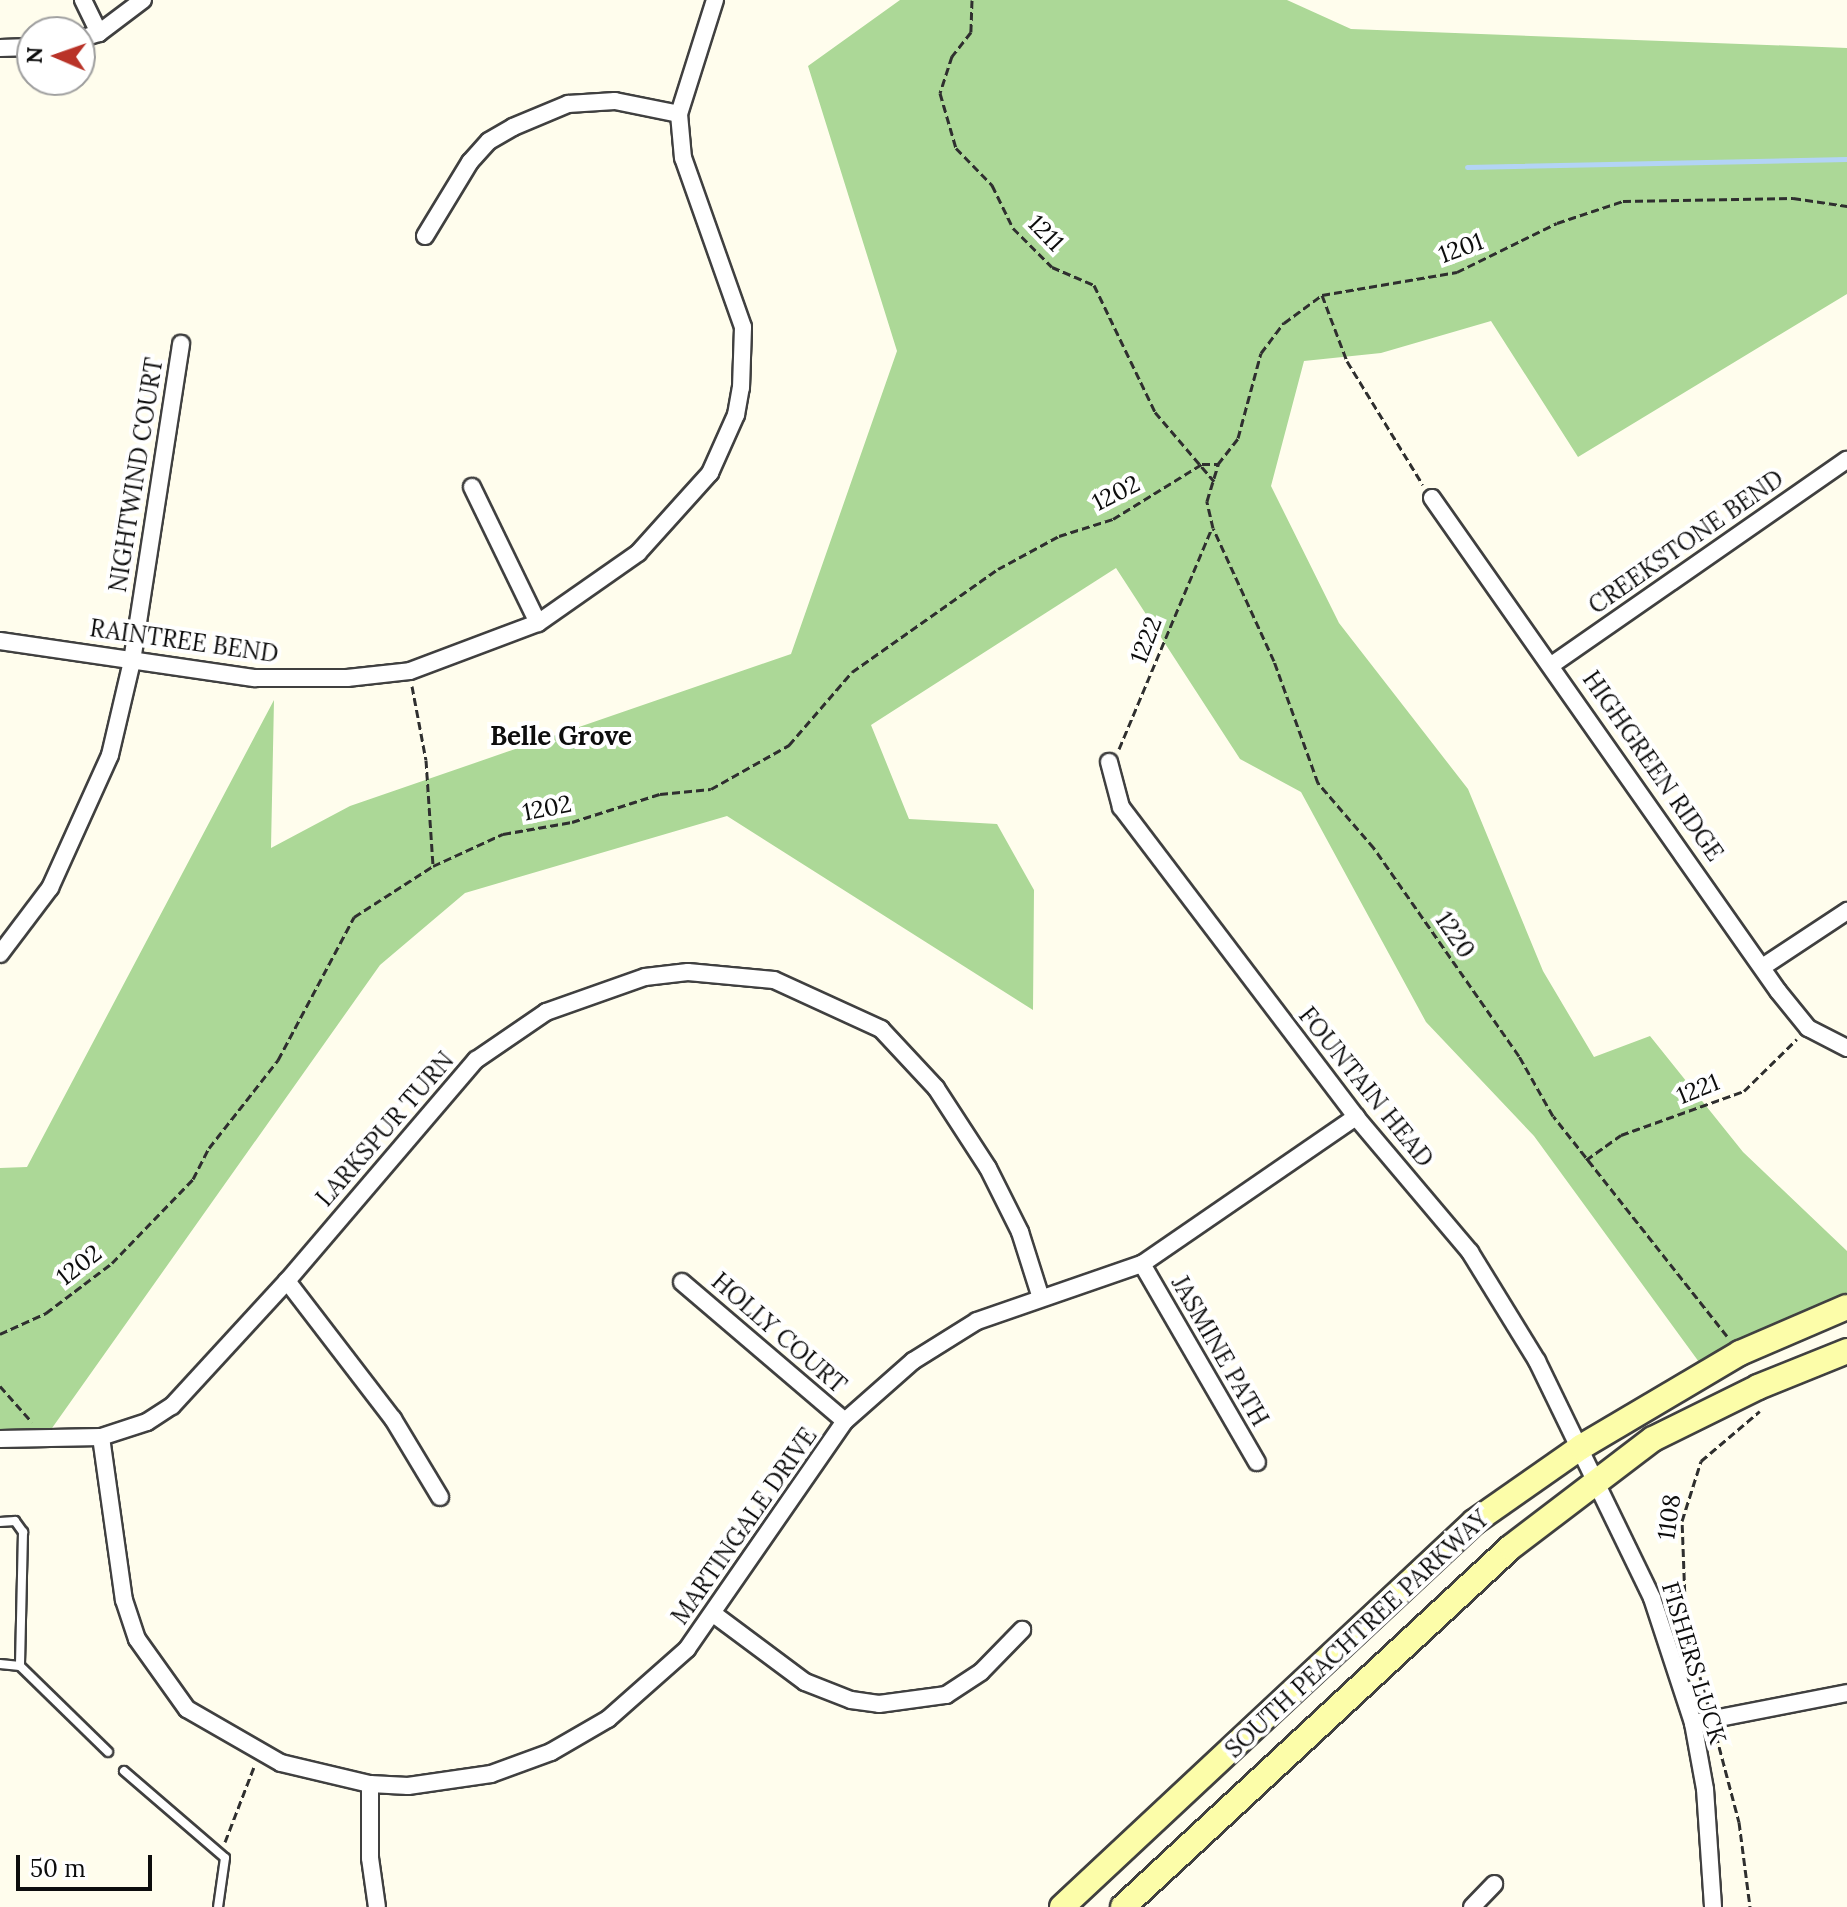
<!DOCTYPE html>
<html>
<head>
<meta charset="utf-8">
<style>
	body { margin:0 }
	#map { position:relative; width:1847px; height:1907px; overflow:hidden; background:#fffded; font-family:Lora,serif }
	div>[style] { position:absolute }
	.forest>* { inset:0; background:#acd897 }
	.stream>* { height:5px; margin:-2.5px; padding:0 2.5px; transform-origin:2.5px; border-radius:2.5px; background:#b3d4f5 }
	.path>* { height:3px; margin-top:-1.5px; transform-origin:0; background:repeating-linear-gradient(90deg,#2f2f2f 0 8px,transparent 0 12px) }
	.roads { filter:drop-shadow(2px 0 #404040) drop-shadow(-2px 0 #404040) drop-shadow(0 2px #404040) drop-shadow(0 -2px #404040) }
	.service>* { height:8px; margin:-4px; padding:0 4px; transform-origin:4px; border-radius:4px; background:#fff }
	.minor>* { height:16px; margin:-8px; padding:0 8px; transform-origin:8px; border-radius:8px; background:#fff }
	.secondary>* { height:24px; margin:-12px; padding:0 12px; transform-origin:12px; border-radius:12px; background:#fcfda9 }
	span { translate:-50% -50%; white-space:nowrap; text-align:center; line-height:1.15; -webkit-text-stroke:8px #fff; paint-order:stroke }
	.street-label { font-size:24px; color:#0d0d0d }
	.neighbourhood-label { font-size:26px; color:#0d0d0d; font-weight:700 }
	.north { position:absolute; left:16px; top:16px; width:80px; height:80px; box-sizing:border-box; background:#fff; border:2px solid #9e9e9e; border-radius:50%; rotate:272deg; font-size:22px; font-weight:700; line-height:32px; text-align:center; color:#0d0d0d }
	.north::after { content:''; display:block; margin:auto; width:28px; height:36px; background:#b93328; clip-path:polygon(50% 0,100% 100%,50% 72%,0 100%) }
	.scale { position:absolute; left:16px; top:1855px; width:136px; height:36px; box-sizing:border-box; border:4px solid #0d0d0d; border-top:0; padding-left:10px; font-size:24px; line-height:28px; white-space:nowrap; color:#0d0d0d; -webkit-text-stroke:6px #fff; paint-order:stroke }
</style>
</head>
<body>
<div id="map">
	<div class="forest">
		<div style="clip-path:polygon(900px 0,1287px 0,1351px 29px,1847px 48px,1847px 294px,1578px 457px,1491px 321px,1381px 353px,1304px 361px,1271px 486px,1339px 623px,1468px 789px,1543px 971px,1594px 1057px,1650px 1036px,1743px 1152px,1847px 1251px,1847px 1308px,1707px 1373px,1534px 1136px,1426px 1022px,1301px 792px,1240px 759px,1116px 568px,871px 725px,909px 819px,997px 824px,1034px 890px,1033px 1010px,727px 816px,465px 893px,380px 965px,45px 1438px,0 1439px,0 1168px,27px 1167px,274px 700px,271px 848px,350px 806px,791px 654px,897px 351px,808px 66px)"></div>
	</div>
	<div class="stream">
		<div style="left:1467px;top:167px;width:380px;rotate:-1.2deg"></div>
	</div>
	<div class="path">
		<div style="left:972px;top:0;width:32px;rotate:92deg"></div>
		<div style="left:971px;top:32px;width:31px;rotate:128deg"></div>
		<div style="left:952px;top:56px;width:39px;rotate:108deg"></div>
		<div style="left:940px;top:93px;width:57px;rotate:73.8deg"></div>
		<div style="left:956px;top:148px;width:52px;rotate:45.8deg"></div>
		<div style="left:992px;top:185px;width:48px;rotate:64deg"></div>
		<div style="left:1013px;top:228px;width:55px;rotate:45deg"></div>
		<div style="left:1052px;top:267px;width:46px;rotate:23.2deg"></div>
		<div style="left:1094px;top:285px;width:141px;rotate:64.3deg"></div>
		<div style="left:1155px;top:412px;width:91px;rotate:49.5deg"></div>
		<div style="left:1322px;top:295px;width:71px;rotate:69.3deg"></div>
		<div style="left:1347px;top:361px;width:145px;rotate:58.5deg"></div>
		<div style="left:412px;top:686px;width:75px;rotate:79.3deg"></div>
		<div style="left:426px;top:760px;width:105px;rotate:86.2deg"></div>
		<div style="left:1119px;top:749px;width:240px;rotate:-67.2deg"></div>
		<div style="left:1586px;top:1160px;width:43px;rotate:-35.5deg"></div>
		<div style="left:1621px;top:1135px;width:131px;rotate:-19.7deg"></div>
		<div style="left:1744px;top:1091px;width:74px;rotate:-44.5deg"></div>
		<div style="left:0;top:1334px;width:51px;rotate:-24.5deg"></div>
		<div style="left:46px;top:1313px;width:83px;rotate:-37.1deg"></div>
		<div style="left:112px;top:1263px;width:117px;rotate:-46deg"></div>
		<div style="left:193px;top:1179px;width:35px;rotate:-63deg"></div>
		<div style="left:209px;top:1148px;width:112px;rotate:-51.9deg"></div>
		<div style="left:278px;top:1060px;width:162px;rotate:-62deg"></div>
		<div style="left:354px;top:917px;width:94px;rotate:-32.8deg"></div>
		<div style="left:433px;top:866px;width:77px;rotate:-24.6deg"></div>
		<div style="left:503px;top:834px;width:70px;rotate:-9.9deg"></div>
		<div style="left:572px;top:822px;width:92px;rotate:-17.7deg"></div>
		<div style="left:660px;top:794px;width:51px;rotate:-5.6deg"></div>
		<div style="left:711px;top:789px;width:90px;rotate:-29.4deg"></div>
		<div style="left:789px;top:745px;width:96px;rotate:-49.2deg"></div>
		<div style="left:852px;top:672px;width:179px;rotate:-35.2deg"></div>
		<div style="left:998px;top:569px;width:69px;rotate:-28.4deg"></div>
		<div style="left:1059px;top:536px;width:57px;rotate:-17.5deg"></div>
		<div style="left:1113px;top:519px;width:105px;rotate:-31.7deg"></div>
		<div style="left:1202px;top:464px;width:16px"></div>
		<div style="left:1727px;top:1336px;width:280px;rotate:-128.3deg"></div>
		<div style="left:1553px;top:1116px;width:69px;rotate:-119.5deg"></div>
		<div style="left:1519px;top:1056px;width:254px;rotate:-124.9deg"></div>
		<div style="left:1374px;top:848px;width:86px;rotate:-130.7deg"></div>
		<div style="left:1318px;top:783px;width:130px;rotate:-109.8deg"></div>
		<div style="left:1274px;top:661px;width:146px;rotate:-114.6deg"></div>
		<div style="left:1213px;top:528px;width:28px;rotate:-103deg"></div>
		<div style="left:1207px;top:501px;width:39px;rotate:-73deg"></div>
		<div style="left:1218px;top:464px;width:33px;rotate:-52deg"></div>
		<div style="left:1238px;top:438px;width:88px;rotate:-74.9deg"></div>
		<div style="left:1261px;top:353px;width:38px;rotate:-53deg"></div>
		<div style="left:1284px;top:323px;width:47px;rotate:-36.4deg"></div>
		<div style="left:1322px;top:295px;width:137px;rotate:-9.7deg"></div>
		<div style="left:1457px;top:272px;width:111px;rotate:-26.1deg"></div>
		<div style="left:1557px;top:223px;width:70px;rotate:-18.4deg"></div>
		<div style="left:1623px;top:201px;width:170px;rotate:-1deg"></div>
		<div style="left:1793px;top:198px;width:55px;rotate:8.4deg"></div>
		<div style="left:0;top:1386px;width:48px;rotate:48.4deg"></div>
		<div style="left:1708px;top:1705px;width:80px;rotate:-105.9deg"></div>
		<div style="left:1686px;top:1628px;width:107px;rotate:-92.1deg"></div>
		<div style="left:1682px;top:1521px;width:63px;rotate:-72.4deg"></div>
		<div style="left:1701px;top:1461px;width:77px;rotate:-40.3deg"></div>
		<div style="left:1716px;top:1735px;width:90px;rotate:75.2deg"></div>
		<div style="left:1739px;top:1822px;width:86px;rotate:82.6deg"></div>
		<div style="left:225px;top:1842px;width:80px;rotate:-68.9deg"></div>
	</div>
	<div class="roads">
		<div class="service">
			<div style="left:0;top:1522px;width:15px;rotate:-4deg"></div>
			<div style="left:15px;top:1521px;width:14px;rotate:54deg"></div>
			<div style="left:23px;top:1532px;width:134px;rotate:91.3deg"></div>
			<div style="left:0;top:1664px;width:20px;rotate:6deg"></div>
			<div style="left:20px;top:1666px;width:123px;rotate:44.3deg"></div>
			<div style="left:124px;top:1771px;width:133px;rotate:40.7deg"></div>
			<div style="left:225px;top:1858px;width:49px;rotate:98.1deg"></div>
		</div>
		<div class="minor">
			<div style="left:83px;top:0;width:37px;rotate:64deg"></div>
			<div style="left:80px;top:39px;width:20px;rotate:-18deg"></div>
			<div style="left:99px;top:33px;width:55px;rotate:-36.9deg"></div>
			<div style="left:0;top:48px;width:32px;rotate:-2deg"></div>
			<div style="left:425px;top:236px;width:87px;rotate:-58.7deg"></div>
			<div style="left:470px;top:162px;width:28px;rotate:-48deg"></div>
			<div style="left:489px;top:141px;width:28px;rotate:-30deg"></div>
			<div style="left:513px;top:127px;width:60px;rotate:-22.7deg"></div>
			<div style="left:568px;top:104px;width:47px;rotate:-3.7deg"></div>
			<div style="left:615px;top:101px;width:65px;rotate:11.5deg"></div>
			<div style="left:472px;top:487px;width:151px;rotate:64.1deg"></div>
			<div style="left:1432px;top:498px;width:602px;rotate:54.94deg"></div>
			<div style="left:1778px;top:991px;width:48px;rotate:51deg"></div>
			<div style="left:1808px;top:1028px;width:44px;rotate:27.1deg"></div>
			<div style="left:0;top:641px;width:258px;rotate:8.3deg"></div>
			<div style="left:255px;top:678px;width:92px"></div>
			<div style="left:347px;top:678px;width:63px;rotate:-6.3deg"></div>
			<div style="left:410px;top:671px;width:137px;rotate:-20.6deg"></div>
			<div style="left:538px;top:623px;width:122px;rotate:-35deg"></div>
			<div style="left:638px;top:553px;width:108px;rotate:-48deg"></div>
			<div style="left:710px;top:473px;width:64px;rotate:-65.9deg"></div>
			<div style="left:736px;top:415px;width:27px;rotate:-80deg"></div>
			<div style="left:741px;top:388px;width:61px;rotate:-88.1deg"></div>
			<div style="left:743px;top:327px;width:179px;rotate:-109.5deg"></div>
			<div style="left:683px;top:158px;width:44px;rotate:-95.2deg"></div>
			<div style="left:679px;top:114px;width:120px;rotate:-72.5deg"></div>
			<div style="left:1553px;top:664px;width:358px;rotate:-34.8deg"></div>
			<div style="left:1109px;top:762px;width:47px;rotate:75.1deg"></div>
			<div style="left:1121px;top:807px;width:389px;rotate:52.8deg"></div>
			<div style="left:1356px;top:1117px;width:177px;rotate:49.8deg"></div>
			<div style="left:1470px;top:1252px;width:128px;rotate:58.4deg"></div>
			<div style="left:1537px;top:1361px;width:263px;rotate:64.1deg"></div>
			<div style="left:1652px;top:1598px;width:132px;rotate:71.8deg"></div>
			<div style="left:1693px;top:1723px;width:67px;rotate:79.7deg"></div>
			<div style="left:1705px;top:1789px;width:118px;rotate:86.1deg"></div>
			<div style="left:0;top:954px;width:83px;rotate:-52.9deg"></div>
			<div style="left:50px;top:888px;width:146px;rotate:-65.7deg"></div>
			<div style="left:110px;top:755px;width:97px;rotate:-76.8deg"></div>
			<div style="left:132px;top:661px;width:321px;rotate:-81.2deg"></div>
			<div style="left:1764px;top:966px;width:100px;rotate:-33.5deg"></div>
			<div style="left:1142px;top:1264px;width:229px;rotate:59.9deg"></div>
			<div style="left:287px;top:1281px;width:174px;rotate:52.5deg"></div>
			<div style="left:393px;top:1419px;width:91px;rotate:58.9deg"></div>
			<div style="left:682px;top:1282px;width:214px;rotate:40.5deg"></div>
			<div style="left:101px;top:1437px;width:165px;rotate:82deg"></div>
			<div style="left:124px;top:1600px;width:41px;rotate:71.6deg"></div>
			<div style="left:137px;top:1639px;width:86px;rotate:54.5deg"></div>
			<div style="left:187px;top:1709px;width:108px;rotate:29.9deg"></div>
			<div style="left:281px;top:1763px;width:91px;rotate:13.3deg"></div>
			<div style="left:370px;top:1784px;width:38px;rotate:3deg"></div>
			<div style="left:408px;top:1786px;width:84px;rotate:-8.2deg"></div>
			<div style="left:491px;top:1774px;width:64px;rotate:-20.1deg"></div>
			<div style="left:551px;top:1752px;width:66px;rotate:-30.1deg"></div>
			<div style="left:608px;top:1719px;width:106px;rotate:-41.5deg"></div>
			<div style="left:687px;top:1649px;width:277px;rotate:-55.3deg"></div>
			<div style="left:845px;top:1421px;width:91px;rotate:-41.4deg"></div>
			<div style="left:913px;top:1361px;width:75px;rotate:-32deg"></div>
			<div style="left:977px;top:1321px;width:175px;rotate:-19.1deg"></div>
			<div style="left:1142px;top:1264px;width:260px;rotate:-34.5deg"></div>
			<div style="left:0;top:1439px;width:101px;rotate:-1.1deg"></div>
			<div style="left:101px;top:1437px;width:48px;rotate:-18.1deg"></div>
			<div style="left:147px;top:1422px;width:30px;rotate:-33deg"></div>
			<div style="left:172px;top:1406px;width:170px;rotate:-47.4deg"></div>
			<div style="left:287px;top:1281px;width:291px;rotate:-49.5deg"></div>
			<div style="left:476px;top:1060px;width:85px;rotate:-34.4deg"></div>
			<div style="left:546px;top:1012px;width:105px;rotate:-19.5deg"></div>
			<div style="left:645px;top:977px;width:43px;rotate:-6.6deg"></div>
			<div style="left:688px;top:972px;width:86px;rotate:5.3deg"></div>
			<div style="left:774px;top:980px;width:118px;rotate:24.6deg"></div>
			<div style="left:881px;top:1029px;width:81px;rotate:47deg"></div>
			<div style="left:936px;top:1088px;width:95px;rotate:57deg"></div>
			<div style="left:988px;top:1168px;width:72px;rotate:63.4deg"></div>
			<div style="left:1020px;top:1232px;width:66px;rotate:72.4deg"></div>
			<div style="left:715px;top:1615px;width:112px;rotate:36.7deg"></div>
			<div style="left:805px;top:1682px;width:49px;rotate:21.4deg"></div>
			<div style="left:851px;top:1700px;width:28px;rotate:8deg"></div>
			<div style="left:879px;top:1704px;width:68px;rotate:-7.7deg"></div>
			<div style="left:946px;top:1695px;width:42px;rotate:-33.3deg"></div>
			<div style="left:981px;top:1672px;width:59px;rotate:-45.7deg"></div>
			<div style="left:1693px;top:1723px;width:157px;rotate:-11deg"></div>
			<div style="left:370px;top:1784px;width:74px;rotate:90deg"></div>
			<div style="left:370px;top:1858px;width:49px;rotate:81.9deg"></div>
			<div style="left:1472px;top:1907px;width:32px;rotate:-46deg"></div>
		</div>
		<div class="secondary">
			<div style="left:1062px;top:1907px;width:564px;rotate:-43.06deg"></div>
			<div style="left:1474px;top:1522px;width:131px;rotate:-35deg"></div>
			<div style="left:1581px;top:1447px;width:185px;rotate:-30.6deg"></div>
			<div style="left:1740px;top:1353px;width:116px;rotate:-23.3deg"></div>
			<div style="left:1123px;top:1907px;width:529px;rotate:-42.86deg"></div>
			<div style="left:1511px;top:1547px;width:178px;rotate:-37.3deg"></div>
			<div style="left:1653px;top:1439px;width:117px;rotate:-26.3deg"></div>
			<div style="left:1758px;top:1387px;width:96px;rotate:-22deg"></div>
		</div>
	</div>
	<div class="street-label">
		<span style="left:1046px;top:233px;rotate:46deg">1211</span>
		<span style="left:1461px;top:248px;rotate:-20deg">1201</span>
		<span style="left:136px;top:475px;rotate:-81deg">NIGHTWIND COURT</span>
		<span style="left:1116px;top:493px;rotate:-27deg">1202</span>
		<span style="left:1686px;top:542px;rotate:-35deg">CREEKSTONE BEND</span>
		<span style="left:1146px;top:640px;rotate:-69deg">1222</span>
		<span style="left:184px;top:641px;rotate:8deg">RAINTREE BEND</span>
		<span style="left:1653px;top:766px;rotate:55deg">HIGHGREEN RIDGE</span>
		<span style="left:547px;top:808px;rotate:-11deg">1202</span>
		<span style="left:1455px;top:935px;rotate:56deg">1220</span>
		<span style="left:1366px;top:1087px;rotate:51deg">FOUNTAIN HEAD</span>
		<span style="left:1698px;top:1089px;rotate:-22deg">1221</span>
		<span style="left:385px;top:1129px;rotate:-49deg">LARKSPUR TURN</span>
		<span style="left:79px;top:1265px;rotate:-38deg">1202</span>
		<span style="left:779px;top:1333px;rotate:41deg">HOLLY COURT</span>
		<span style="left:1220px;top:1351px;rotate:60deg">JASMINE PATH</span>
		<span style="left:1669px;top:1517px;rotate:-82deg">1108</span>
		<span style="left:744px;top:1526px;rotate:-55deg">MARTINGALE DRIVE</span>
		<span style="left:1357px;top:1634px;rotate:-43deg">SOUTH PEACHTREE PARKWAY</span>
		<span style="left:1694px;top:1663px;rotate:73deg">FISHERS LUCK</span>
	</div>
	<div class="neighbourhood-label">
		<span style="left:561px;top:736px">Belle Grove</span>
	</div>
	<div class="north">N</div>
	<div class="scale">50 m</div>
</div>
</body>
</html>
